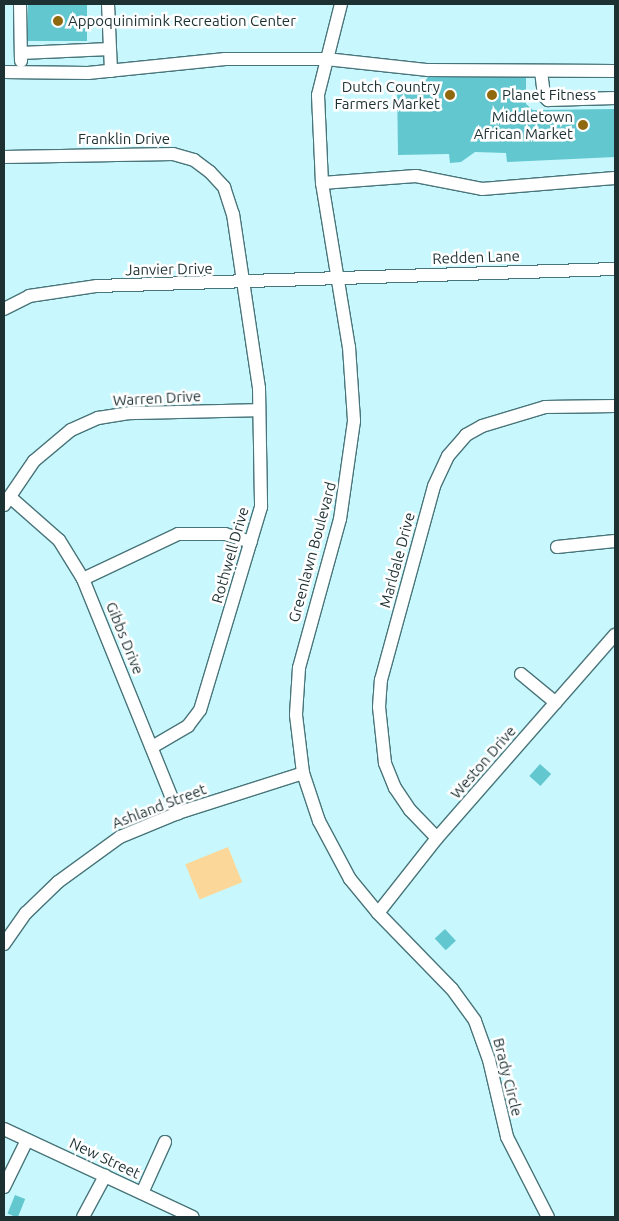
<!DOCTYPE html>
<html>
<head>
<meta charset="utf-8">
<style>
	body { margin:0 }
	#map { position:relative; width:619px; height:1221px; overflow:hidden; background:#c8f8fd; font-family:Ubuntu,sans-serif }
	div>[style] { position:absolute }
	.green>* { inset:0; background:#fbd89a; transform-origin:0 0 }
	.building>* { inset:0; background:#63c7d0; transform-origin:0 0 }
	.roads { filter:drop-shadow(1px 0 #49757a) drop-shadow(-1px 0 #49757a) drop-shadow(0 1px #49757a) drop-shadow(0 -1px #49757a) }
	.minor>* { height:12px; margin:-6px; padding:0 6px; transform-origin:6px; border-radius:6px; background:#fff }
	.dots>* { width:14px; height:14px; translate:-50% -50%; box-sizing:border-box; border:2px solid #fff; border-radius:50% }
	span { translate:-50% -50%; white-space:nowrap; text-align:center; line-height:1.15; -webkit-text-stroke:5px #fff; paint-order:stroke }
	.poi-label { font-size:15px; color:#1d3032 }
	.left { translate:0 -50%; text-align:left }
	.right { translate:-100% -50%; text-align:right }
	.street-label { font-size:15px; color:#1d3032 }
	.frame { position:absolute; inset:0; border:5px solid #1d3032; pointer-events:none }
</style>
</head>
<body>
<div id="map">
	<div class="green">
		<div style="left:228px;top:847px;width:38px;height:46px;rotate:68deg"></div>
	</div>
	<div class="building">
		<div style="left:28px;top:4px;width:59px;height:37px"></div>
		<div style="clip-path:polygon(526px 74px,526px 104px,533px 110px,615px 109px,615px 157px,507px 162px,506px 153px,475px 152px,461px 162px,450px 163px,449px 154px,398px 155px,397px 82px,424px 82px,430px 75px)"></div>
		<div style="left:540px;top:764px;width:15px;height:16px;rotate:42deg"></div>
		<div style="left:445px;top:929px;width:16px;height:14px;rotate:47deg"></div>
		<div style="left:15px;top:1195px;width:11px;height:20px;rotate:22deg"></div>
	</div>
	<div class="roads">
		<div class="minor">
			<div style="left:20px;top:4px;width:57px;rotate:89deg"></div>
			<div style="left:108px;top:4px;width:67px;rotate:87.4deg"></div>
			<div style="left:341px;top:4px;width:94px;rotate:104.2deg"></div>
			<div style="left:318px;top:95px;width:88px;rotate:87.4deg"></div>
			<div style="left:322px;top:183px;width:166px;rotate:80.7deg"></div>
			<div style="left:349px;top:347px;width:74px;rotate:86.1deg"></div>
			<div style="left:354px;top:421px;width:99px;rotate:98.1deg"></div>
			<div style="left:340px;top:519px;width:155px;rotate:105.4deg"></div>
			<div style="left:299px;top:668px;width:47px;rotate:93.7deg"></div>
			<div style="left:296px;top:715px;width:58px;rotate:83.1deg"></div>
			<div style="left:303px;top:773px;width:51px;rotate:71.6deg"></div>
			<div style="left:319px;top:821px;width:66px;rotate:61.9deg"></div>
			<div style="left:350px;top:879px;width:44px;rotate:50.5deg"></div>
			<div style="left:378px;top:913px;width:106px;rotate:45.8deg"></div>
			<div style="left:452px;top:989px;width:39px;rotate:54deg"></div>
			<div style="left:475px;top:1021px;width:41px;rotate:70.3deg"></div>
			<div style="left:489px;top:1060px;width:79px;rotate:76.8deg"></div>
			<div style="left:507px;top:1137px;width:90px;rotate:62.9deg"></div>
			<div style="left:21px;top:53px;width:89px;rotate:-2.6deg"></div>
			<div style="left:541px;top:71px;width:25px;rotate:83deg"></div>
			<div style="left:544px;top:96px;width:6px;rotate:45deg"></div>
			<div style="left:548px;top:100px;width:67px;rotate:-1.7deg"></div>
			<div style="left:4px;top:72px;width:84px;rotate:0.7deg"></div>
			<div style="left:88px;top:73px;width:138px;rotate:-5.8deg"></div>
			<div style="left:225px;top:59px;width:101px"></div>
			<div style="left:326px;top:59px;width:103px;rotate:6.2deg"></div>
			<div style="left:428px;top:70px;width:187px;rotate:0.3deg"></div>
			<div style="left:4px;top:157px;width:169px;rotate:-1deg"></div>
			<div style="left:173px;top:154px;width:22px;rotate:16deg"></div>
			<div style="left:194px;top:160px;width:20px;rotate:37deg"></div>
			<div style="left:210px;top:172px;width:21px;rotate:47deg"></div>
			<div style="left:224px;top:187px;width:28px;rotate:72deg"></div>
			<div style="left:233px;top:214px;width:176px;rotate:81.5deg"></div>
			<div style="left:259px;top:388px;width:119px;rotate:89deg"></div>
			<div style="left:261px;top:507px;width:212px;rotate:106.7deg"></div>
			<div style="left:200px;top:710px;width:20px;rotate:127deg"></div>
			<div style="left:188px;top:726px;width:42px;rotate:149.7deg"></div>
			<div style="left:322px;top:183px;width:94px;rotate:-4.3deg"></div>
			<div style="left:416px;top:176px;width:67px;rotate:11.1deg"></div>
			<div style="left:482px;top:189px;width:133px;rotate:-4.7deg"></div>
			<div style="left:4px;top:309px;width:28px;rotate:-27deg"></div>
			<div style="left:29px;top:296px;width:69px;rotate:-8.4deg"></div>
			<div style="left:97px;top:286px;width:518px;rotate:-1.88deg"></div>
			<div style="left:10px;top:497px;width:65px;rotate:41.3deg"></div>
			<div style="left:59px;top:540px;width:46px;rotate:58.4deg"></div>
			<div style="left:83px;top:579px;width:253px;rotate:67.9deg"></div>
			<div style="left:4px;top:505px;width:53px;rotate:-55.7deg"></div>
			<div style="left:34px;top:461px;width:48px;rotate:-40deg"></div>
			<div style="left:71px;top:430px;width:30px;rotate:-24deg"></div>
			<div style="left:98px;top:418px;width:33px;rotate:-9deg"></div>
			<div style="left:131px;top:413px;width:128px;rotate:-1.3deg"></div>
			<div style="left:557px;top:547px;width:58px;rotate:-5.9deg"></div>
			<div style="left:83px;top:579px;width:105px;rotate:-25.3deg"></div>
			<div style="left:178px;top:534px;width:47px"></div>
			<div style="left:225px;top:534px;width:27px;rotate:17deg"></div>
			<div style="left:521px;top:674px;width:45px;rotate:39.6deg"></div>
			<div style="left:437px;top:838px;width:39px;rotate:-134deg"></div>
			<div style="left:410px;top:810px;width:27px;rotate:-124deg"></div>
			<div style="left:395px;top:788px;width:27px;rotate:-112deg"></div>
			<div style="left:385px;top:763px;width:56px;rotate:-96.1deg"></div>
			<div style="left:379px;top:707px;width:27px;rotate:-86deg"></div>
			<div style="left:381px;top:680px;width:201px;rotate:-74.7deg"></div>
			<div style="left:434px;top:486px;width:33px;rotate:-65deg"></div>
			<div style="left:448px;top:456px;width:28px;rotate:-49deg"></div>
			<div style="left:466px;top:435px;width:18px;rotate:-29deg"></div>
			<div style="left:482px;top:426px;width:66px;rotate:-16.8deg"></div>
			<div style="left:545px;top:407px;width:70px;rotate:-0.8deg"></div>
			<div style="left:378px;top:913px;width:95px;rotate:-51.8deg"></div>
			<div style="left:437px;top:838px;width:270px;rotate:-48.8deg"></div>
			<div style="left:4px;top:944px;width:38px;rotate:-55deg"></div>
			<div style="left:26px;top:913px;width:45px;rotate:-44.1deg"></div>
			<div style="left:58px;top:882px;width:77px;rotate:-36deg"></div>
			<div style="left:120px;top:837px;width:63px;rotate:-22.5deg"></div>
			<div style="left:178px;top:813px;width:131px;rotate:-17.7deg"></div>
			<div style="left:4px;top:1129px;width:208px;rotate:25deg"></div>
			<div style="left:4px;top:1187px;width:52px;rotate:-63.9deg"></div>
			<div style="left:142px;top:1193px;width:56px;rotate:-65.7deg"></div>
			<div style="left:83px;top:1217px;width:47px;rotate:-61.8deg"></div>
		</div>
	</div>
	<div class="dots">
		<div style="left:58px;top:21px;background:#90690f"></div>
		<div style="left:450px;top:95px;background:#90690f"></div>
		<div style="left:492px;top:95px;background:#90690f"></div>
		<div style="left:583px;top:125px;background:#90690f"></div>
	</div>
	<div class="poi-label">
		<span class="left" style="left:68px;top:21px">Appoquinimink Recreation Center</span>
		<span class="right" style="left:440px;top:95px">Dutch Country<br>Farmers Market</span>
		<span class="left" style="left:502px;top:95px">Planet Fitness</span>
		<span class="right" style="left:573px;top:125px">Middletown<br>African Market</span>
	</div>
	<div class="street-label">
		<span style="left:124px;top:139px">Franklin Drive</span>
		<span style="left:476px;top:257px;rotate:-2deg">Redden Lane</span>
		<span style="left:169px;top:269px;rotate:-1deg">Janvier Drive</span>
		<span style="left:157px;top:398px;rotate:-3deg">Warren Drive</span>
		<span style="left:312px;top:552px;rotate:-75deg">Greenlawn Boulevard</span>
		<span style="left:230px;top:555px;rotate:-74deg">Rothwell Drive</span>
		<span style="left:397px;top:560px;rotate:-75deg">Marldale Drive</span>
		<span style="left:125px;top:638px;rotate:68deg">Gibbs Drive</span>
		<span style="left:483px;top:762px;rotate:-49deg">Weston Drive</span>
		<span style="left:159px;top:806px;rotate:-21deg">Ashland Street</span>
		<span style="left:508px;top:1077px;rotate:76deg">Brady Circle</span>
		<span style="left:105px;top:1158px;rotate:25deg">New Street</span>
	</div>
	<div class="frame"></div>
</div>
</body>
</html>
